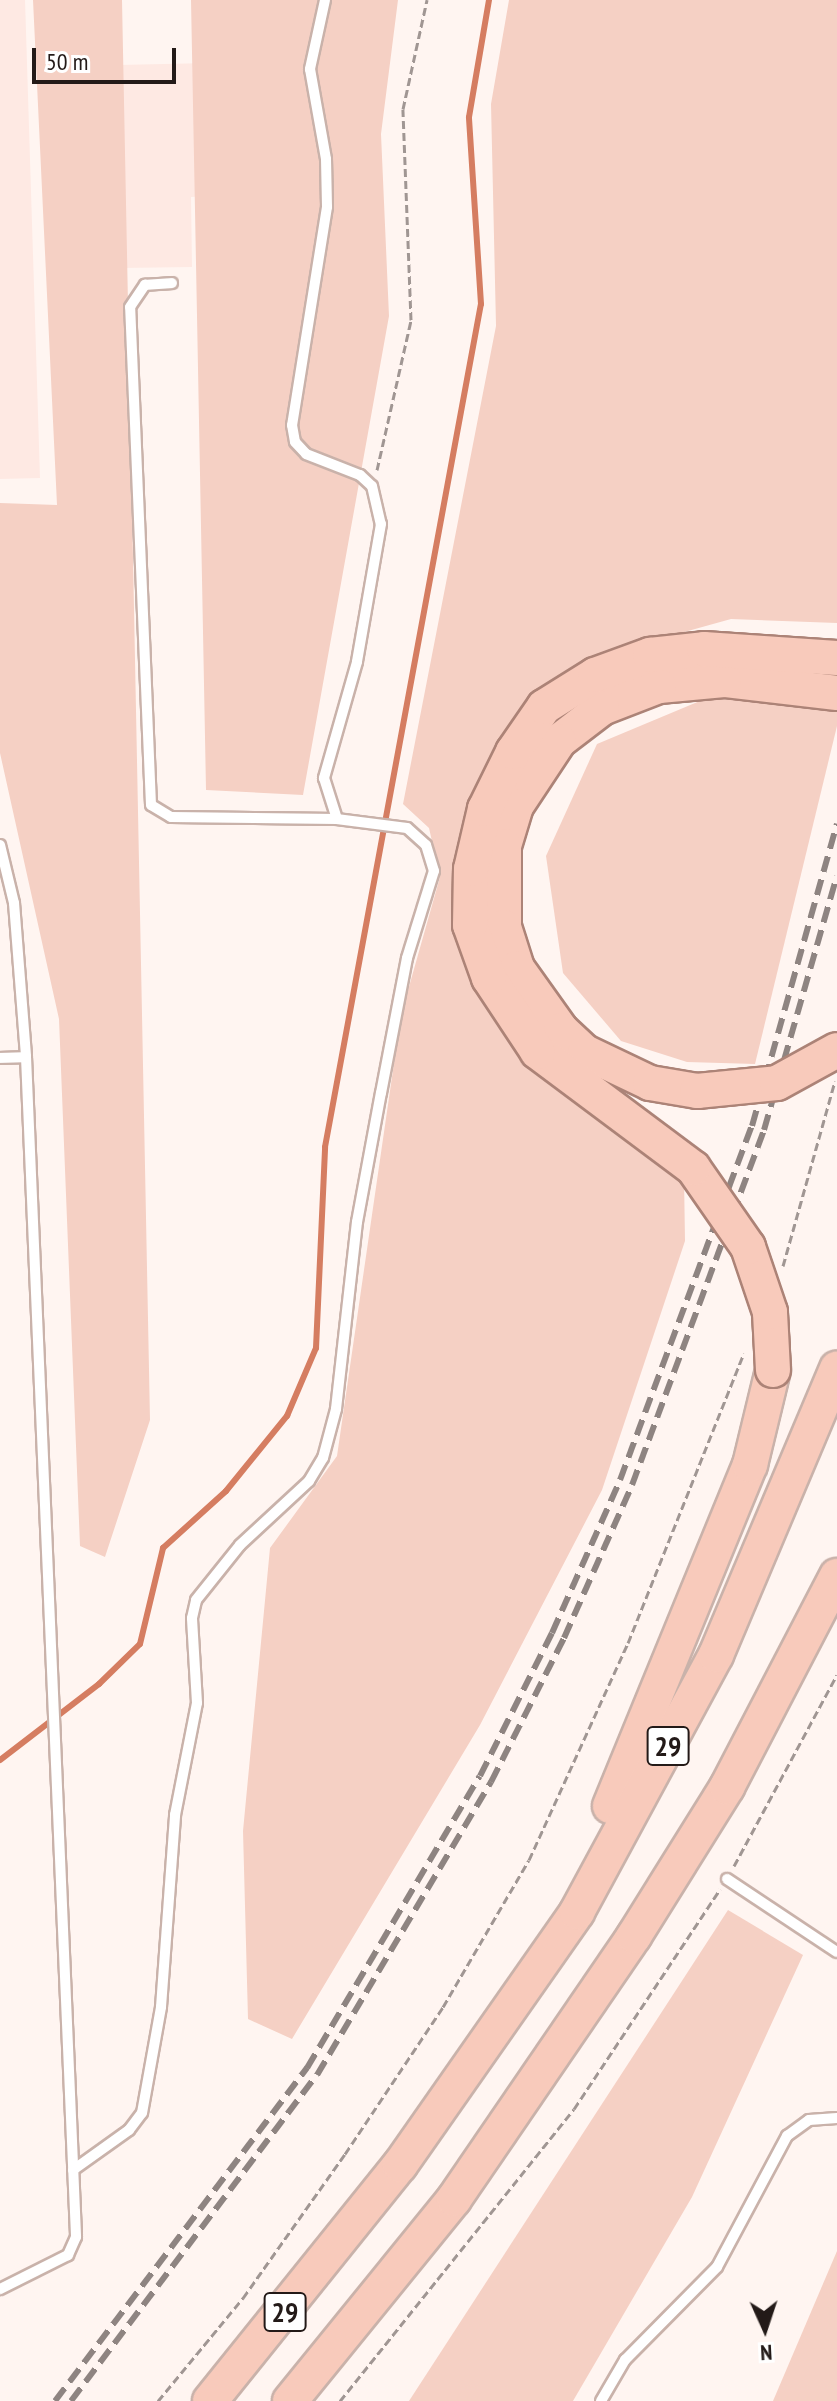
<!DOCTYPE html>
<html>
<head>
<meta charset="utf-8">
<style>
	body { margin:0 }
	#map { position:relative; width:837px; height:2401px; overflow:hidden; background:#fff5f1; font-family:"PT Sans Narrow",sans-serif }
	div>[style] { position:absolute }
	.built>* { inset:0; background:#fee9e3 }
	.green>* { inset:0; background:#f5d0c4 }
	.stream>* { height:6px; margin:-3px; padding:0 3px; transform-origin:3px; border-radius:3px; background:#d57d61 }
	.path>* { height:3px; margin-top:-1.5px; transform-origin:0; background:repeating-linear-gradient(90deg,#a09693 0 8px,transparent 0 12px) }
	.roads { filter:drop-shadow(2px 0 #c9b2aa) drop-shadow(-2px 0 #c9b2aa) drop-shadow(0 2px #c9b2aa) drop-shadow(0 -2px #c9b2aa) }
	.service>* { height:10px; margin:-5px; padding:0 5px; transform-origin:5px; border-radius:5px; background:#fff }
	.trunk>* { height:34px; margin:-17px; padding:0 17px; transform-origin:17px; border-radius:17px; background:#f8cabb }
	.rail>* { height:6px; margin-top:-3px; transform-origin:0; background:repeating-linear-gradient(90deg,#8e8481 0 16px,transparent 0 24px) }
	.bridges { filter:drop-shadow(2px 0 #ac8377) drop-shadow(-2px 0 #ac8377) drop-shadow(0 2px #ac8377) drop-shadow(0 -2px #ac8377) }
	.trunk-bridge>* { height:34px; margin:-17px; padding:0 17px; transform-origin:17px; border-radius:17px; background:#f8cabb }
	span { translate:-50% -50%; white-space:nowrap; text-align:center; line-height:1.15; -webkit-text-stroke:8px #fff; paint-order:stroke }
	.shield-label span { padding:2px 6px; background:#fff; border:2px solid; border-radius:6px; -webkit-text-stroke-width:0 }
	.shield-label { font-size:28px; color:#231a18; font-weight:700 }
	.north { position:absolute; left:725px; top:2289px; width:80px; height:80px; -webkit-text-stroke:6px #fff; paint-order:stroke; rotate:177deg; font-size:22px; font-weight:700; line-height:32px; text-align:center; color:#231a18 }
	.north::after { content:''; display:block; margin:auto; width:28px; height:36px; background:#231a18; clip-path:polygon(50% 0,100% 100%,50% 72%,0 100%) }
	.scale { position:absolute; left:32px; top:48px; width:144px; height:36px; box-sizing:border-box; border:4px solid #231a18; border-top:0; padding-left:10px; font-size:24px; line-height:28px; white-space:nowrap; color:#231a18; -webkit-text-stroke:6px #fff; paint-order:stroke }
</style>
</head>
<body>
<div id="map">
	<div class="built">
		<div style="clip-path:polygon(0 0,25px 0,40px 478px,0 479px)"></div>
		<div style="clip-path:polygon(210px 63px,213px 196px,191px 197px,192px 267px,122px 268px,118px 65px)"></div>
	</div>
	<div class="green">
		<div style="clip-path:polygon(33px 0,122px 0,150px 1420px,105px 1557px,80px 1546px,59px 1019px,0 753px,0 503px,57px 505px)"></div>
		<div style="clip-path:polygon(191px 0,398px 0,381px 134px,389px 316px,303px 795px,206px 790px)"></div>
		<div style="clip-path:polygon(509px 0,837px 0,837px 623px,731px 619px,616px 651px,523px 705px,472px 803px,476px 974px,684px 1177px,685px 1241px,602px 1490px,480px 1725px,292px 2039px,248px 2019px,243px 1831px,270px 1548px,337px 1456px,401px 1015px,440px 877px,429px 828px,403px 804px,496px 326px,491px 104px)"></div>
		<div style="clip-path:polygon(707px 698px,837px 707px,837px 726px,755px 1064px,687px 1062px,621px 1041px,563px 973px,546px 856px,597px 744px)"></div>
		<div style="clip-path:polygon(728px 1910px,803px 1955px,692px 2197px,573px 2401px,409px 2401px)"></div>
		<div style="clip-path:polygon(837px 2251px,837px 2401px,773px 2401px)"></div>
	</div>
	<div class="stream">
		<div style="left:0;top:1760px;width:125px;rotate:-37.5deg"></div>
		<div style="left:99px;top:1684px;width:57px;rotate:-44.3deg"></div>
		<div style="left:140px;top:1644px;width:99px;rotate:-76.5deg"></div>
		<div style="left:163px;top:1548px;width:85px;rotate:-42.1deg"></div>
		<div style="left:226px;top:1491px;width:97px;rotate:-50.9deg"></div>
		<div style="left:287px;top:1416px;width:74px;rotate:-66.9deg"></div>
		<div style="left:316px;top:1348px;width:201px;rotate:-87.4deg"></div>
		<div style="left:325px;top:1147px;width:857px;rotate:-79.52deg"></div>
		<div style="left:481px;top:304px;width:187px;rotate:-93.7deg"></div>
		<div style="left:469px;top:117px;width:119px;rotate:-80.3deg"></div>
	</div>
	<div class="path">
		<div style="left:377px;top:470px;width:154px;rotate:-77.2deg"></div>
		<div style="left:411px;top:320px;width:211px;rotate:-92.2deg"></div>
		<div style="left:403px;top:109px;width:112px;rotate:-77.6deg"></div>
		<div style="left:783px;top:1266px;width:192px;rotate:-74.3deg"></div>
		<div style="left:734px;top:1866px;width:217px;rotate:-61.7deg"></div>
		<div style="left:158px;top:2401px;width:134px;rotate:-50.5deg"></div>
		<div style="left:243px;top:2298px;width:176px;rotate:-54.7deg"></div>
		<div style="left:345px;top:2154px;width:177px;rotate:-56.3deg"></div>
		<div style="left:443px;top:2007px;width:170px;rotate:-59.7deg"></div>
		<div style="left:529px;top:1860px;width:239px;rotate:-65.5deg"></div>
		<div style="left:628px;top:1643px;width:312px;rotate:-68.2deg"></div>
		<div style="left:340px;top:2401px;width:374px;rotate:-51.3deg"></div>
		<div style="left:574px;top:2109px;width:264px;rotate:-56.4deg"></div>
	</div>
	<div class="roads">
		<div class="service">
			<div style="left:325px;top:0;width:71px;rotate:102.3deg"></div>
			<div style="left:310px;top:69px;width:91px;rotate:79.9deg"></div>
			<div style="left:326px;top:159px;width:48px;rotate:88.8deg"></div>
			<div style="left:327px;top:207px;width:221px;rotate:99.1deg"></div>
			<div style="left:292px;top:425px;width:17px;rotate:80deg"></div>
			<div style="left:295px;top:442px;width:16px;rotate:47deg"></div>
			<div style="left:306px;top:454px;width:58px;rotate:21.3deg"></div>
			<div style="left:360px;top:475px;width:16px;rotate:43deg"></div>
			<div style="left:372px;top:486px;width:39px;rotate:77deg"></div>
			<div style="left:381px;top:524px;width:140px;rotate:99.9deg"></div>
			<div style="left:357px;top:662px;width:121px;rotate:105.9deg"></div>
			<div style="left:324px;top:778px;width:43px;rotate:72.4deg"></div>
			<div style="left:0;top:845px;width:60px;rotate:76.4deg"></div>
			<div style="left:14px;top:903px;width:154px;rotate:85.5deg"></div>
			<div style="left:26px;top:1057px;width:1181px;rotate:87.57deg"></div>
			<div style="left:76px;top:2237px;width:20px;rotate:114deg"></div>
			<div style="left:68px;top:2255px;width:76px;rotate:153.4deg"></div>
			<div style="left:0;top:1058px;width:26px;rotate:-2deg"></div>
			<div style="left:727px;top:1879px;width:132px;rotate:33.6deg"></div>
			<div style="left:73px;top:2170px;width:69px;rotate:-35.5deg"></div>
			<div style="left:129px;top:2130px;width:21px;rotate:-53deg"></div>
			<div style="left:142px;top:2113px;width:108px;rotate:-79.8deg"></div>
			<div style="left:161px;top:2007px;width:193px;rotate:-85.8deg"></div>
			<div style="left:175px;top:1815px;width:114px;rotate:-78.9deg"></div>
			<div style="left:197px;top:1703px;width:85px;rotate:-93.4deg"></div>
			<div style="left:192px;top:1618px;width:18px;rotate:-77deg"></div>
			<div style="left:196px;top:1600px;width:70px;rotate:-51.3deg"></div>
			<div style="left:240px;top:1545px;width:94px;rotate:-42.8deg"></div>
			<div style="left:309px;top:1481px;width:27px;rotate:-59deg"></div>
			<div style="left:323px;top:1458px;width:51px;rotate:-75.1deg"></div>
			<div style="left:336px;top:1409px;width:188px;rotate:-83.6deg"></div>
			<div style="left:357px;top:1222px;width:131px;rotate:-79.5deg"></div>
			<div style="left:381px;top:1093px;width:137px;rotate:-79.1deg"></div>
			<div style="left:407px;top:958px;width:91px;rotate:-72.8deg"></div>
			<div style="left:434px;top:871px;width:27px;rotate:-107deg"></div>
			<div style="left:426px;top:845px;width:25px;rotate:-138deg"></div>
			<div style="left:407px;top:828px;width:71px;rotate:-172.7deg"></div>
			<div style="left:337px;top:819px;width:166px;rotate:-179.3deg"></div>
			<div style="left:171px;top:817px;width:23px;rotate:-149deg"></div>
			<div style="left:151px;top:805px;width:498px;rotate:-92.4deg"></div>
			<div style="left:130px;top:307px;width:27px;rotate:-56deg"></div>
			<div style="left:145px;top:285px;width:27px;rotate:-4deg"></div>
			<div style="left:601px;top:2401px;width:48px;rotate:-59.7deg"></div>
			<div style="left:625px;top:2360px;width:131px;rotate:-45.3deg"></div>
			<div style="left:717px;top:2267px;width:149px;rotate:-61.9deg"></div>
			<div style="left:787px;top:2136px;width:27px;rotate:-36deg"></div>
			<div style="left:809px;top:2120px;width:28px;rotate:-4deg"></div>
		</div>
		<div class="trunk">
			<div style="left:610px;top:1806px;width:369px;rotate:-67.7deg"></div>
			<div style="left:750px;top:1465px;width:98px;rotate:-76.4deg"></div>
			<div style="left:210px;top:2401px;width:303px;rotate:-51.2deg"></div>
			<div style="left:400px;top:2165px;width:309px;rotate:-55deg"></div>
			<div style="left:577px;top:1912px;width:292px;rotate:-61.6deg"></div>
			<div style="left:716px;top:1655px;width:311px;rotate:-67.1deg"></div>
			<div style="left:290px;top:2401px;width:260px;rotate:-50.9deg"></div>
			<div style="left:454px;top:2199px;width:319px;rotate:-55.6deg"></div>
			<div style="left:634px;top:1936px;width:176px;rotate:-58deg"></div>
			<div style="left:727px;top:1787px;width:238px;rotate:-62.5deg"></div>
		</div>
	</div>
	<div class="rail">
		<div style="left:55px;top:2401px;width:418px;rotate:-52.9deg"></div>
		<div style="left:307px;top:2068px;width:339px;rotate:-59.4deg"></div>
		<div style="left:480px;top:1776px;width:160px;rotate:-63.3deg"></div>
		<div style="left:552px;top:1633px;width:167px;rotate:-66deg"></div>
		<div style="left:620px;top:1480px;width:378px;rotate:-69.6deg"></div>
		<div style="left:752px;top:1126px;width:314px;rotate:-74.3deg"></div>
		<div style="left:71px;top:2401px;width:408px;rotate:-53deg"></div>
		<div style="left:317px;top:2075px;width:341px;rotate:-59.3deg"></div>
		<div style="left:491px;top:1782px;width:161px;rotate:-63.1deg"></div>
		<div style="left:564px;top:1638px;width:167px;rotate:-66deg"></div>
		<div style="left:632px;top:1485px;width:379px;rotate:-69.6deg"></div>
		<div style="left:764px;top:1130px;width:264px;rotate:-74deg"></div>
	</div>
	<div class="bridges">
		<div class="trunk-bridge">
			<div style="left:837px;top:693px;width:114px;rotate:-173.4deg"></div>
			<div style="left:724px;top:680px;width:65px;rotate:174.7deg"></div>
			<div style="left:659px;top:686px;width:61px;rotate:158.9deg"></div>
			<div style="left:602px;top:708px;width:54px;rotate:142.5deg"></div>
			<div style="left:559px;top:741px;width:78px;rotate:123.5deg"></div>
			<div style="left:516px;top:806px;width:42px;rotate:106.7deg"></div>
			<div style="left:504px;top:846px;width:81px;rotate:90deg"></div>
			<div style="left:504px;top:927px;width:43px;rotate:72.4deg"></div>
			<div style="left:517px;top:968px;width:76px;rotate:54.6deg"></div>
			<div style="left:561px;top:1030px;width:33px;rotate:43deg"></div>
			<div style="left:585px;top:1052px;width:72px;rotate:25.5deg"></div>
			<div style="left:650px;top:1083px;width:48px;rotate:9.7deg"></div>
			<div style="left:697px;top:1091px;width:80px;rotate:-5.7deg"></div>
			<div style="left:777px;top:1083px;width:68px;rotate:-28.8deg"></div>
			<div style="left:773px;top:1370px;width:58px;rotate:-93deg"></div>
			<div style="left:770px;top:1312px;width:69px;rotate:-108.7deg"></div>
			<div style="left:748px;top:1247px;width:96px;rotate:-124.8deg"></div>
			<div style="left:693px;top:1168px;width:194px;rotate:-143.2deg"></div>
			<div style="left:538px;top:1052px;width:89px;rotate:-123.5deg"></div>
			<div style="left:489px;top:978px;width:56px;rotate:-109.7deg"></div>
			<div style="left:470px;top:925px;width:56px;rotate:-89deg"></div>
			<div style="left:471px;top:869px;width:62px;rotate:-76.9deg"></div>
			<div style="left:485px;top:809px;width:64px;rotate:-63.8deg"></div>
			<div style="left:513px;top:752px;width:55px;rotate:-55.4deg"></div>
			<div style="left:544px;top:707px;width:60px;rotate:-32.1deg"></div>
			<div style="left:595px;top:675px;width:59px;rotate:-20deg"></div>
			<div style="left:650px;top:655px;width:54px;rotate:-6.3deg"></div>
			<div style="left:704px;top:649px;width:133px;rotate:3.9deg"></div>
		</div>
	</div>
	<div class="shield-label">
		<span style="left:668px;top:1746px">29</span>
		<span style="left:285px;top:2312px">29</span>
	</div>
	<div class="north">N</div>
	<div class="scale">50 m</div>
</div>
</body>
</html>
